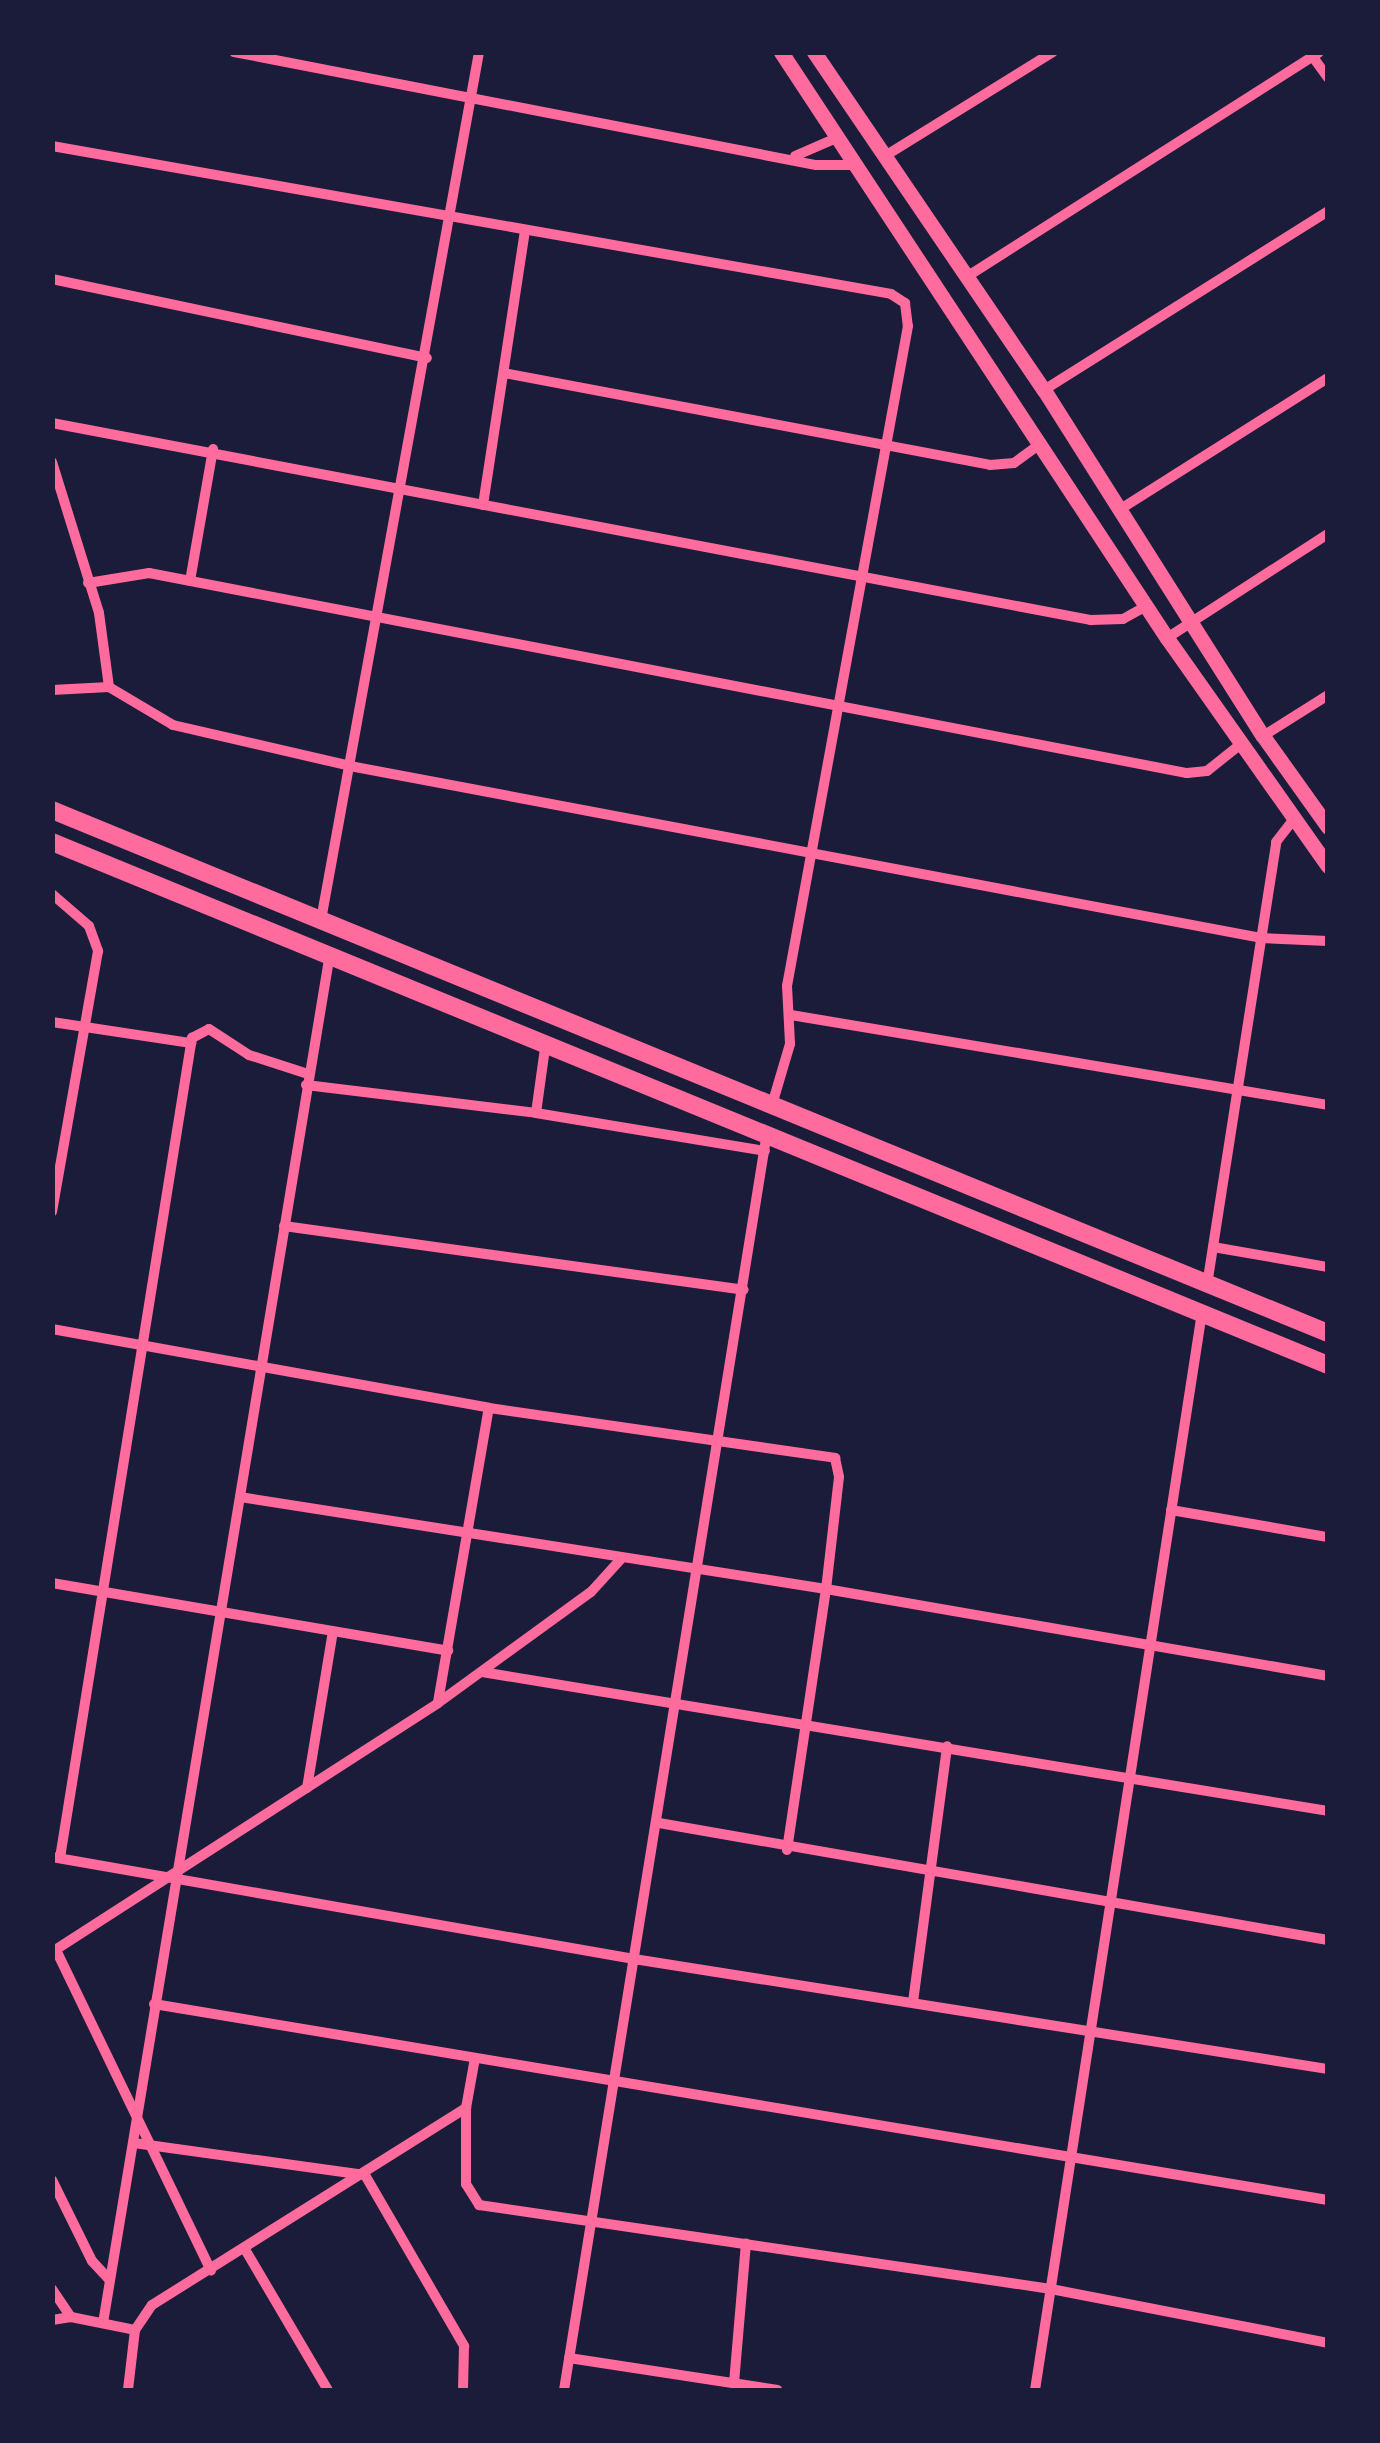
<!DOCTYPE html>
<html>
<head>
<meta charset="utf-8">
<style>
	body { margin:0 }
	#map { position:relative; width:1380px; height:2443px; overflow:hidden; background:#1b1b3a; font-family:Manrope,sans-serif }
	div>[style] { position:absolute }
	.minor>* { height:10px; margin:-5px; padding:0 5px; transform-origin:5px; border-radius:5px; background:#ff6b9d }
	.secondary>* { height:15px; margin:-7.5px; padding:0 7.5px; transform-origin:7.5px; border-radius:7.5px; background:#ff6b9d }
	.primary>* { height:18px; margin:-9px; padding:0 9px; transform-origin:9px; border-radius:9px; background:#ff6b9d }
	span { translate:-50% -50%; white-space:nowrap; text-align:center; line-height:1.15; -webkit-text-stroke:10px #1b1b3a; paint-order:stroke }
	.frame { position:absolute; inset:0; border:55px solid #1b1b3a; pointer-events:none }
</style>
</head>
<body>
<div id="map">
	<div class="minor">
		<div style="left:234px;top:52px;width:593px;rotate:10.99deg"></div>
		<div style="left:816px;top:165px;width:41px"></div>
		<div style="left:1310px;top:53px;width:31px;rotate:54deg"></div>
		<div style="left:52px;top:146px;width:852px;rotate:10deg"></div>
		<div style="left:891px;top:294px;width:17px;rotate:33deg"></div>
		<div style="left:905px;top:303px;width:23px;rotate:83deg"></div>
		<div style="left:908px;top:326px;width:671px;rotate:100.39deg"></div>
		<div style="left:787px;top:986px;width:58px;rotate:87deg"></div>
		<div style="left:790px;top:1044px;width:67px;rotate:106.5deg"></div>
		<div style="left:795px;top:156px;width:48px;rotate:-23.4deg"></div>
		<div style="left:885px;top:156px;width:198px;rotate:-31.8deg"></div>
		<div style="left:968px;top:276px;width:416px;rotate:-32.5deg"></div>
		<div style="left:52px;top:279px;width:383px;rotate:11.9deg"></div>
		<div style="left:504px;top:373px;width:495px;rotate:10.7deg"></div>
		<div style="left:990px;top:465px;width:24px;rotate:-5deg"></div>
		<div style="left:1014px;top:463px;width:34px;rotate:-36deg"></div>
		<div style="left:1044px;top:390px;width:336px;rotate:-32.2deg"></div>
		<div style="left:52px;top:423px;width:1058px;rotate:10.74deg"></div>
		<div style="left:1091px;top:620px;width:32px;rotate:-2deg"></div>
		<div style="left:1123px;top:619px;width:26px;rotate:-29deg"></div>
		<div style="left:52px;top:462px;width:158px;rotate:72.7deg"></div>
		<div style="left:99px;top:613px;width:75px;rotate:82.3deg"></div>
		<div style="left:483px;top:505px;width:278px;rotate:-81.3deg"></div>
		<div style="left:1119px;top:510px;width:247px;rotate:-32.3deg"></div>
		<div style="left:190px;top:581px;width:134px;rotate:-80.1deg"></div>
		<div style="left:88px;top:583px;width:62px;rotate:-9.3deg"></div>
		<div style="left:149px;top:573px;width:1057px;rotate:10.91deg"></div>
		<div style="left:1187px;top:773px;width:20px;rotate:-6deg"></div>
		<div style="left:1207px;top:771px;width:43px;rotate:-38.5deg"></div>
		<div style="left:1167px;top:638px;width:192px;rotate:-32.9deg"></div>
		<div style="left:52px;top:690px;width:57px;rotate:-3deg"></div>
		<div style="left:109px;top:687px;width:74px;rotate:30.7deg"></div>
		<div style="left:173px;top:725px;width:182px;rotate:13deg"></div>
		<div style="left:350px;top:766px;width:927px;rotate:10.69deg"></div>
		<div style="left:1261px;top:938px;width:67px;rotate:2.6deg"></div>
		<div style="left:1263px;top:736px;width:77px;rotate:-32.2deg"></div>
		<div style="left:52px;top:894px;width:49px;rotate:40.9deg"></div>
		<div style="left:89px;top:926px;width:27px;rotate:70deg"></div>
		<div style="left:98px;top:951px;width:265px;rotate:100deg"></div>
		<div style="left:321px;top:920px;width:882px;rotate:-79.68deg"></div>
		<div style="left:791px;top:1015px;width:544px;rotate:9.51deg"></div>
		<div style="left:52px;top:1022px;width:141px;rotate:8.6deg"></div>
		<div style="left:306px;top:1085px;width:232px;rotate:6.9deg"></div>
		<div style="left:536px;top:1113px;width:232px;rotate:9.4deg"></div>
		<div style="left:536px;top:1113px;width:66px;rotate:-82.1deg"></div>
		<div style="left:284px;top:1226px;width:464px;rotate:7.9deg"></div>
		<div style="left:1213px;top:1247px;width:117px;rotate:9.9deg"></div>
		<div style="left:1207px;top:1285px;width:448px;rotate:-81.1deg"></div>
		<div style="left:1276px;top:842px;width:29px;rotate:-52deg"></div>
		<div style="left:52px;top:1329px;width:444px;rotate:10.2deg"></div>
		<div style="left:489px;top:1408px;width:350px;rotate:8.2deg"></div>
		<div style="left:835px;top:1458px;width:19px;rotate:78deg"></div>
		<div style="left:839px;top:1477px;width:113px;rotate:96.6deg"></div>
		<div style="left:826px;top:1589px;width:264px;rotate:98.5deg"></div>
		<div style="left:240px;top:1497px;width:593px;rotate:8.92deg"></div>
		<div style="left:826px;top:1589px;width:509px;rotate:9.83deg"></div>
		<div style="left:1171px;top:1510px;width:159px;rotate:9.8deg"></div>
		<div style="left:52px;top:1583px;width:402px;rotate:9.7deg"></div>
		<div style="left:482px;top:1672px;width:857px;rotate:9.33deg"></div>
		<div style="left:438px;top:1702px;width:298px;rotate:-80.2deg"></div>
		<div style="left:307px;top:1788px;width:159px;rotate:-80.6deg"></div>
		<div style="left:659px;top:1823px;width:679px;rotate:9.92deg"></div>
		<div style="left:52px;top:1857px;width:591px;rotate:9.94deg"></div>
		<div style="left:634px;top:1959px;width:703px;rotate:9.01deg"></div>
		<div style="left:60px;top:1858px;width:831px;rotate:-80.86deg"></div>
		<div style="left:192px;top:1038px;width:19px;rotate:-28deg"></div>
		<div style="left:209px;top:1029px;width:48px;rotate:33deg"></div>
		<div style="left:249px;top:1055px;width:62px;rotate:17.9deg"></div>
		<div style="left:56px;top:1950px;width:356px;rotate:64.2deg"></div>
		<div style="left:52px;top:1952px;width:459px;rotate:-32.8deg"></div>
		<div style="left:438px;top:1703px;width:189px;rotate:-36deg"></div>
		<div style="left:591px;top:1592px;width:45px;rotate:-47.7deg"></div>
		<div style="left:913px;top:2002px;width:258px;rotate:-82.4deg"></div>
		<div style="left:154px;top:2004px;width:1190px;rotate:9.48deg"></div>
		<div style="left:475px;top:2058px;width:51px;rotate:100.2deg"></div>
		<div style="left:466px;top:2108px;width:76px;rotate:90deg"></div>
		<div style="left:466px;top:2184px;width:25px;rotate:58deg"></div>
		<div style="left:479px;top:2205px;width:578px;rotate:8.35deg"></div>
		<div style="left:1051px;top:2289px;width:282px;rotate:11deg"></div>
		<div style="left:134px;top:2143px;width:233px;rotate:7.9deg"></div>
		<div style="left:365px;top:2175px;width:198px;rotate:59.9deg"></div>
		<div style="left:464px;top:2346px;width:44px;rotate:91.3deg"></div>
		<div style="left:52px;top:2180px;width:90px;rotate:63.7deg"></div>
		<div style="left:92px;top:2261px;width:26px;rotate:47deg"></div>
		<div style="left:246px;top:2251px;width:161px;rotate:59.5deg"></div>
		<div style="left:52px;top:2289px;width:34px;rotate:56deg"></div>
		<div style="left:52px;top:2320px;width:19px;rotate:-9deg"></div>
		<div style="left:71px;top:2317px;width:65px;rotate:11.5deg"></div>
		<div style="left:135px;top:2330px;width:60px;rotate:96.7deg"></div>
		<div style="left:103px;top:2323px;width:1382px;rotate:-80.59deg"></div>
		<div style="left:135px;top:2330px;width:30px;rotate:-56deg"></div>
		<div style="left:152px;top:2305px;width:371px;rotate:-32.1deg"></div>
		<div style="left:569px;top:2358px;width:211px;rotate:8.7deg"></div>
		<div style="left:734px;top:2383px;width:140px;rotate:-85.1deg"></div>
		<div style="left:564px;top:2390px;width:1268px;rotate:-80.83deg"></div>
		<div style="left:1035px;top:2390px;width:1091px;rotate:-81.19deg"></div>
	</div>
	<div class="secondary">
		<div style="left:781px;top:52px;width:702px;rotate:56.63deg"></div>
		<div style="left:1167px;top:638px;width:279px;rotate:54.8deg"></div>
		<div style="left:814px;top:52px;width:409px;rotate:55.8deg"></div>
		<div style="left:1044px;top:390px;width:409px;rotate:57.7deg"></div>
		<div style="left:1263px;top:736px;width:112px;rotate:54.5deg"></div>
	</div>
	<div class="primary">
		<div style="left:52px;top:810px;width:1379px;rotate:22.29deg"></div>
		<div style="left:52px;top:842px;width:1379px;rotate:22.29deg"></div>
	</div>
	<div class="frame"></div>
</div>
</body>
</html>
